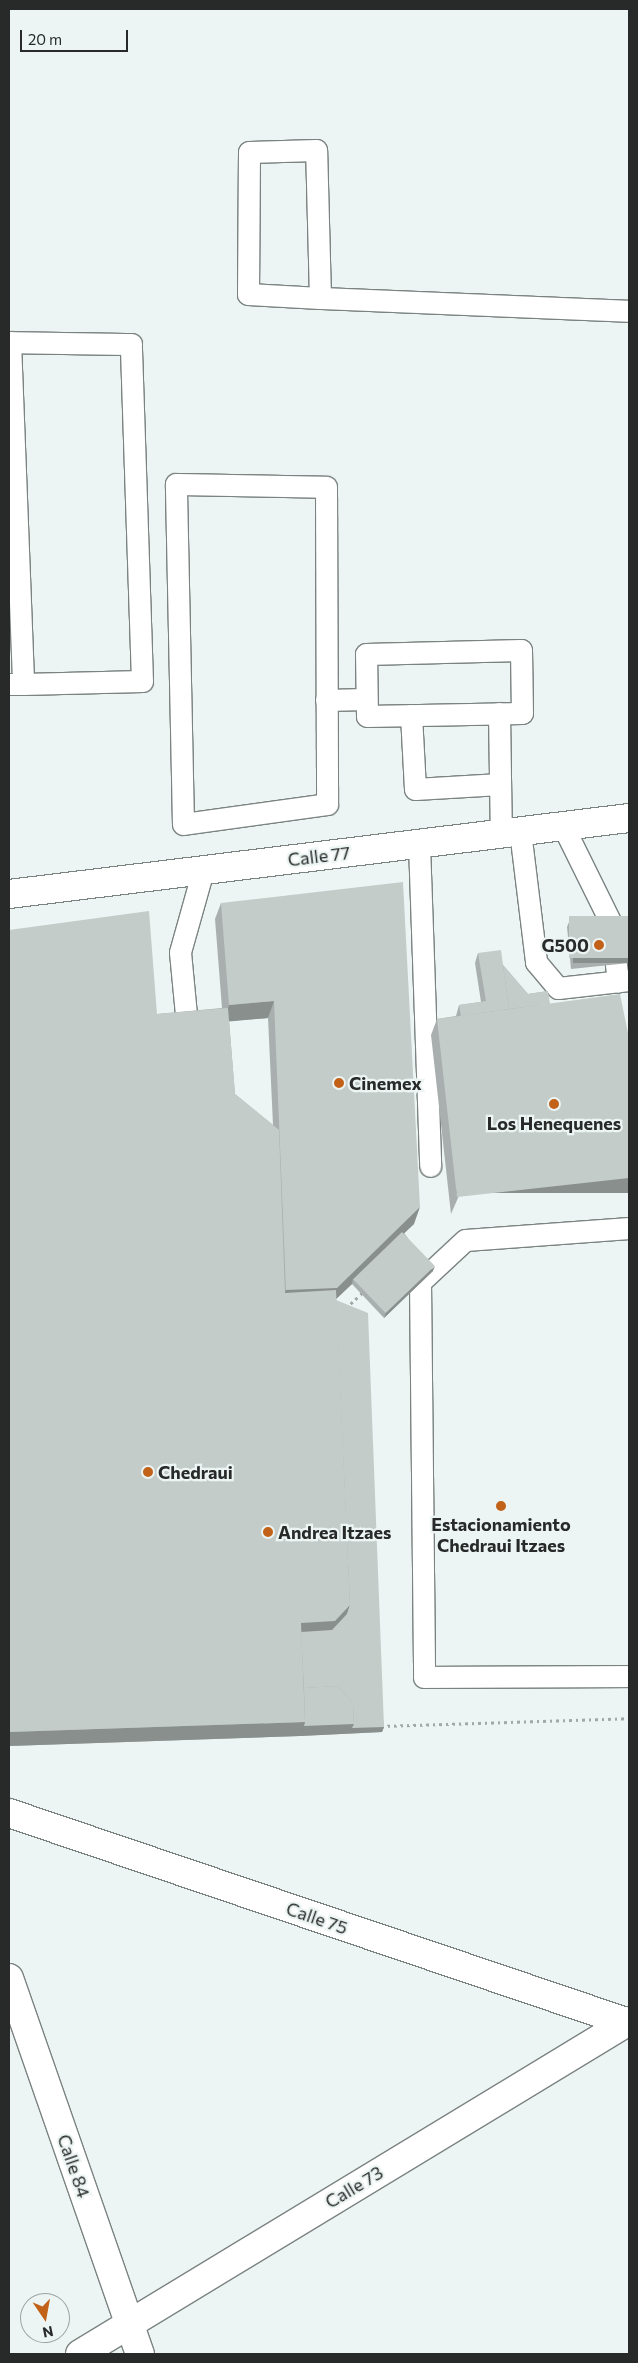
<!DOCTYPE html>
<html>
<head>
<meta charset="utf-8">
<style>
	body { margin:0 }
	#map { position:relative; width:638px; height:2363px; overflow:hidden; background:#ecf5f3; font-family:Commissioner,sans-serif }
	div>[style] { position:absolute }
	.path>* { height:3px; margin-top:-1.5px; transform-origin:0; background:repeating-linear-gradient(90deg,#a1a8a6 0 2.5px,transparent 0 6.5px) }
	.roads { filter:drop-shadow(1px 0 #7b8381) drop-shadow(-1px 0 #7b8381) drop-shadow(0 1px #7b8381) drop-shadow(0 -1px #7b8381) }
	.service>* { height:21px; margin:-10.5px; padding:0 10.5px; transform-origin:10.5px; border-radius:10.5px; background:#fff }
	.minor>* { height:28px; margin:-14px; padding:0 14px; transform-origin:14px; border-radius:14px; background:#fff }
	.wall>* { inset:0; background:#a9afae }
	.shaded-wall>* { inset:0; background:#898f8d; transform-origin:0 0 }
	.building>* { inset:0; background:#c4ccca; transform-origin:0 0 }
	.dots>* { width:14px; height:14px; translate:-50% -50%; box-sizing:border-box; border:2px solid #ecf5f3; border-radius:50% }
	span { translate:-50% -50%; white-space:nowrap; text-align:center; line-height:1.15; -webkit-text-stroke:4.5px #ecf5f3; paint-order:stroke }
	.street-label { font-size:18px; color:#272a29 }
	.poi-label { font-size:18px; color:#272a29; font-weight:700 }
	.right { translate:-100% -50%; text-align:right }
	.left { translate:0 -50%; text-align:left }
	.frame { position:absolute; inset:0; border:10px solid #272a29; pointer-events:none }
	.north { position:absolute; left:20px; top:2293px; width:50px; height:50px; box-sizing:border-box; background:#ecf5f3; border:1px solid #9da4a2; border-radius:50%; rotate:168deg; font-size:14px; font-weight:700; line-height:20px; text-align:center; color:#272a29 }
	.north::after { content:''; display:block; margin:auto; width:18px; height:22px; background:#c16218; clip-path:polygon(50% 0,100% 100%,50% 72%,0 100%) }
	.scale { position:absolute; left:20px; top:30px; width:108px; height:22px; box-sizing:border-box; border:2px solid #272a29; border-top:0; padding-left:6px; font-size:15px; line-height:18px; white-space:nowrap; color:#272a29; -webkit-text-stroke:4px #ecf5f3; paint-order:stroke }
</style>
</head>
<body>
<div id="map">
	<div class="path">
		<div style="left:346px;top:1308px;width:25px;rotate:-43deg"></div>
		<div style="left:381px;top:1726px;width:248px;rotate:-1.8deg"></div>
	</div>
	<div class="roads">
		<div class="service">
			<div style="left:320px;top:298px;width:148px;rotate:-91.5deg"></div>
			<div style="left:316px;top:150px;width:67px;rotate:178.3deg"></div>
			<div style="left:249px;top:152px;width:142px;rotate:90.4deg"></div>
			<div style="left:248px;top:294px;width:72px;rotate:3.2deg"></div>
			<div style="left:320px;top:298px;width:309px;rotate:2.4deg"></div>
			<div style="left:176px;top:484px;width:150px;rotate:1.1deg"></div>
			<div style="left:326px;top:487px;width:317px;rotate:89.8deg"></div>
			<div style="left:327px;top:804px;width:145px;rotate:172.1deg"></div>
			<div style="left:183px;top:824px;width:340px;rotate:-91.2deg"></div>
			<div style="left:521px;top:650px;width:63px;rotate:89.1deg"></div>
			<div style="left:522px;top:713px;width:155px;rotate:178.9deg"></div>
			<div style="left:367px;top:716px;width:62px;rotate:-90.9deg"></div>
			<div style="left:366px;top:654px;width:155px;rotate:-1.5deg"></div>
			<div style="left:9px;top:684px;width:14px"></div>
			<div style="left:23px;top:684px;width:119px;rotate:-1.4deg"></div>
			<div style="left:142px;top:681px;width:337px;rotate:-91.9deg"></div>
			<div style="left:131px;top:344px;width:121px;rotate:-179.1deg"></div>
			<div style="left:10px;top:342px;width:342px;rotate:87.8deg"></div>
			<div style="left:326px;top:700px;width:40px;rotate:-1.4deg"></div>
			<div style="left:499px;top:713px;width:121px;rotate:89.1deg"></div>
			<div style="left:411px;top:715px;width:74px;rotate:86.9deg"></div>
			<div style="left:415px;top:789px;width:85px;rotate:-3.4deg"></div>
			<div style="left:563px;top:826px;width:108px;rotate:63.7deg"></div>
			<div style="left:611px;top:923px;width:59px;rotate:83.2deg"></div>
			<div style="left:520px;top:831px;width:132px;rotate:83deg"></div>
			<div style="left:536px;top:962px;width:34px;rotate:50deg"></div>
			<div style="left:558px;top:988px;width:71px;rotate:-6.4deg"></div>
			<div style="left:419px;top:844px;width:322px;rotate:88deg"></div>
			<div style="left:187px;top:1025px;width:73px;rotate:-95.5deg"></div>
			<div style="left:180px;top:952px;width:85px;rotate:-74.3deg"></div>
			<div style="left:629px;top:1228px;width:164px;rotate:175.8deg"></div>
			<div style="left:465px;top:1240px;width:62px;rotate:137deg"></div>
			<div style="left:420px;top:1282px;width:395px;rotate:89.4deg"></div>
			<div style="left:424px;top:1677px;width:205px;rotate:-0.3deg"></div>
		</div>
		<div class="minor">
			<div style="left:9px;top:894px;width:625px;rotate:-6.99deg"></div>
			<div style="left:9px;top:1813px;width:651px;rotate:18.71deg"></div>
			<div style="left:9px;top:1978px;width:398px;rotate:70.8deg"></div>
			<div style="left:80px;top:2354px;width:642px;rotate:-31.24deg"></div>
		</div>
	</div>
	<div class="wall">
		<div style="clip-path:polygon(evenodd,221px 903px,414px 1224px,404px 1233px,433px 1271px,384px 1318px,352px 1284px,336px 1299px,384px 1727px,382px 1732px,300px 1736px,9px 1746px,9px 930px,157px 1014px,222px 1008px,215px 919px,221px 903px,268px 1018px,273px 1125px,235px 1094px,229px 1021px,268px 1018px)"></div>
		<div style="clip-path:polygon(629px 916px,629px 963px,571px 969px,567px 927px,569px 922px)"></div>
		<div style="clip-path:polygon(478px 953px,503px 965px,528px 994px,548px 991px,451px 1214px,431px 1035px,437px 1019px,456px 1016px,459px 1005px,481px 1002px,475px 963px)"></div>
	</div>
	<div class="shaded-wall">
		<div style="left:629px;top:958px;width:5px;height:56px;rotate:90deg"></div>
		<div style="clip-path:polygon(274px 1001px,268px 1018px,223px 1022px,229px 1005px)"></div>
		<div style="left:629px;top:1178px;width:15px;height:173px;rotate:90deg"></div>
		<div style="clip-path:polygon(420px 1207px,414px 1224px,355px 1280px,353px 1279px,352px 1284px,333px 1302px,280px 1306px,286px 1290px)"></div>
		<div style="clip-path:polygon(435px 1266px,433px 1271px,384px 1318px,386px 1312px)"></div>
		<div style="clip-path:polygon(350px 1605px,345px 1619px,330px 1635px,298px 1637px,301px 1623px)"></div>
		<div style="clip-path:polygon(305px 1722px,354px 1724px,384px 1727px,382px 1732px,300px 1736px,9px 1746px,9px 1732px)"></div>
	</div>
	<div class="building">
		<div style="clip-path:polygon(403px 882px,420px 1207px,337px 1288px,286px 1290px,274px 1001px,229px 1005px,221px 903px)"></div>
		<div style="clip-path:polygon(149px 911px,157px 1014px,228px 1008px,235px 1094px,279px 1130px,285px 1293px,336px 1290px,350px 1605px,335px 1621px,301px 1623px,305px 1722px,9px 1732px,9px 930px)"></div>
		<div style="left:629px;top:916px;width:42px;height:60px;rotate:90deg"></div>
		<div style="clip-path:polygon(501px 950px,509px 1009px,461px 1016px,459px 1005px,486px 1001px,478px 953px)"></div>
		<div style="clip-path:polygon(503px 965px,528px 994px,548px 991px,550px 1004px,509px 1009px)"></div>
		<div style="clip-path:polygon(620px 994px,629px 1038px,629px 1178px,457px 1197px,437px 1019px)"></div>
		<div style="left:402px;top:1232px;width:47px;height:68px;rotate:46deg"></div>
		<div style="clip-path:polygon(336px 1300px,368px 1313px,384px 1727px,352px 1728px,354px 1724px,353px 1703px,337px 1686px,304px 1688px,301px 1632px,332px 1630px,347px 1614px,350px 1605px)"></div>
		<div style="clip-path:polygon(337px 1686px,353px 1703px,354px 1724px,304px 1726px,305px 1722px,304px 1688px)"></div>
	</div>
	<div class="dots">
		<div style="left:599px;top:945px;background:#c16218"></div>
		<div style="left:339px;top:1083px;background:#c16218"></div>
		<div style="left:554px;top:1104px;background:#c16218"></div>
		<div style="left:148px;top:1472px;background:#c16218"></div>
		<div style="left:501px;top:1506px;background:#c16218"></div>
		<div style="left:268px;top:1532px;background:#c16218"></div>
	</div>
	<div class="street-label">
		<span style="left:319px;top:856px;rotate:-7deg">Calle 77</span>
		<span style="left:317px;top:1918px;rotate:19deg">Calle 75</span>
		<span style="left:74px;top:2166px;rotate:71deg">Calle 84</span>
		<span style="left:354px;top:2187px;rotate:-31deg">Calle 73</span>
	</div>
	<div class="poi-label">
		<span class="right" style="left:589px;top:945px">G500</span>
		<span class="left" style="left:349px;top:1083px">Cinemex</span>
		<span style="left:554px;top:1123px">Los Henequenes</span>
		<span class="left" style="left:158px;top:1472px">Chedraui</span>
		<span style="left:501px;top:1535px">Estacionamiento<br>Chedraui Itzaes</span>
		<span class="left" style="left:278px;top:1532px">Andrea Itzaes</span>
	</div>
	<div class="frame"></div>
	<div class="north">N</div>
	<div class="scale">20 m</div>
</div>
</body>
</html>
